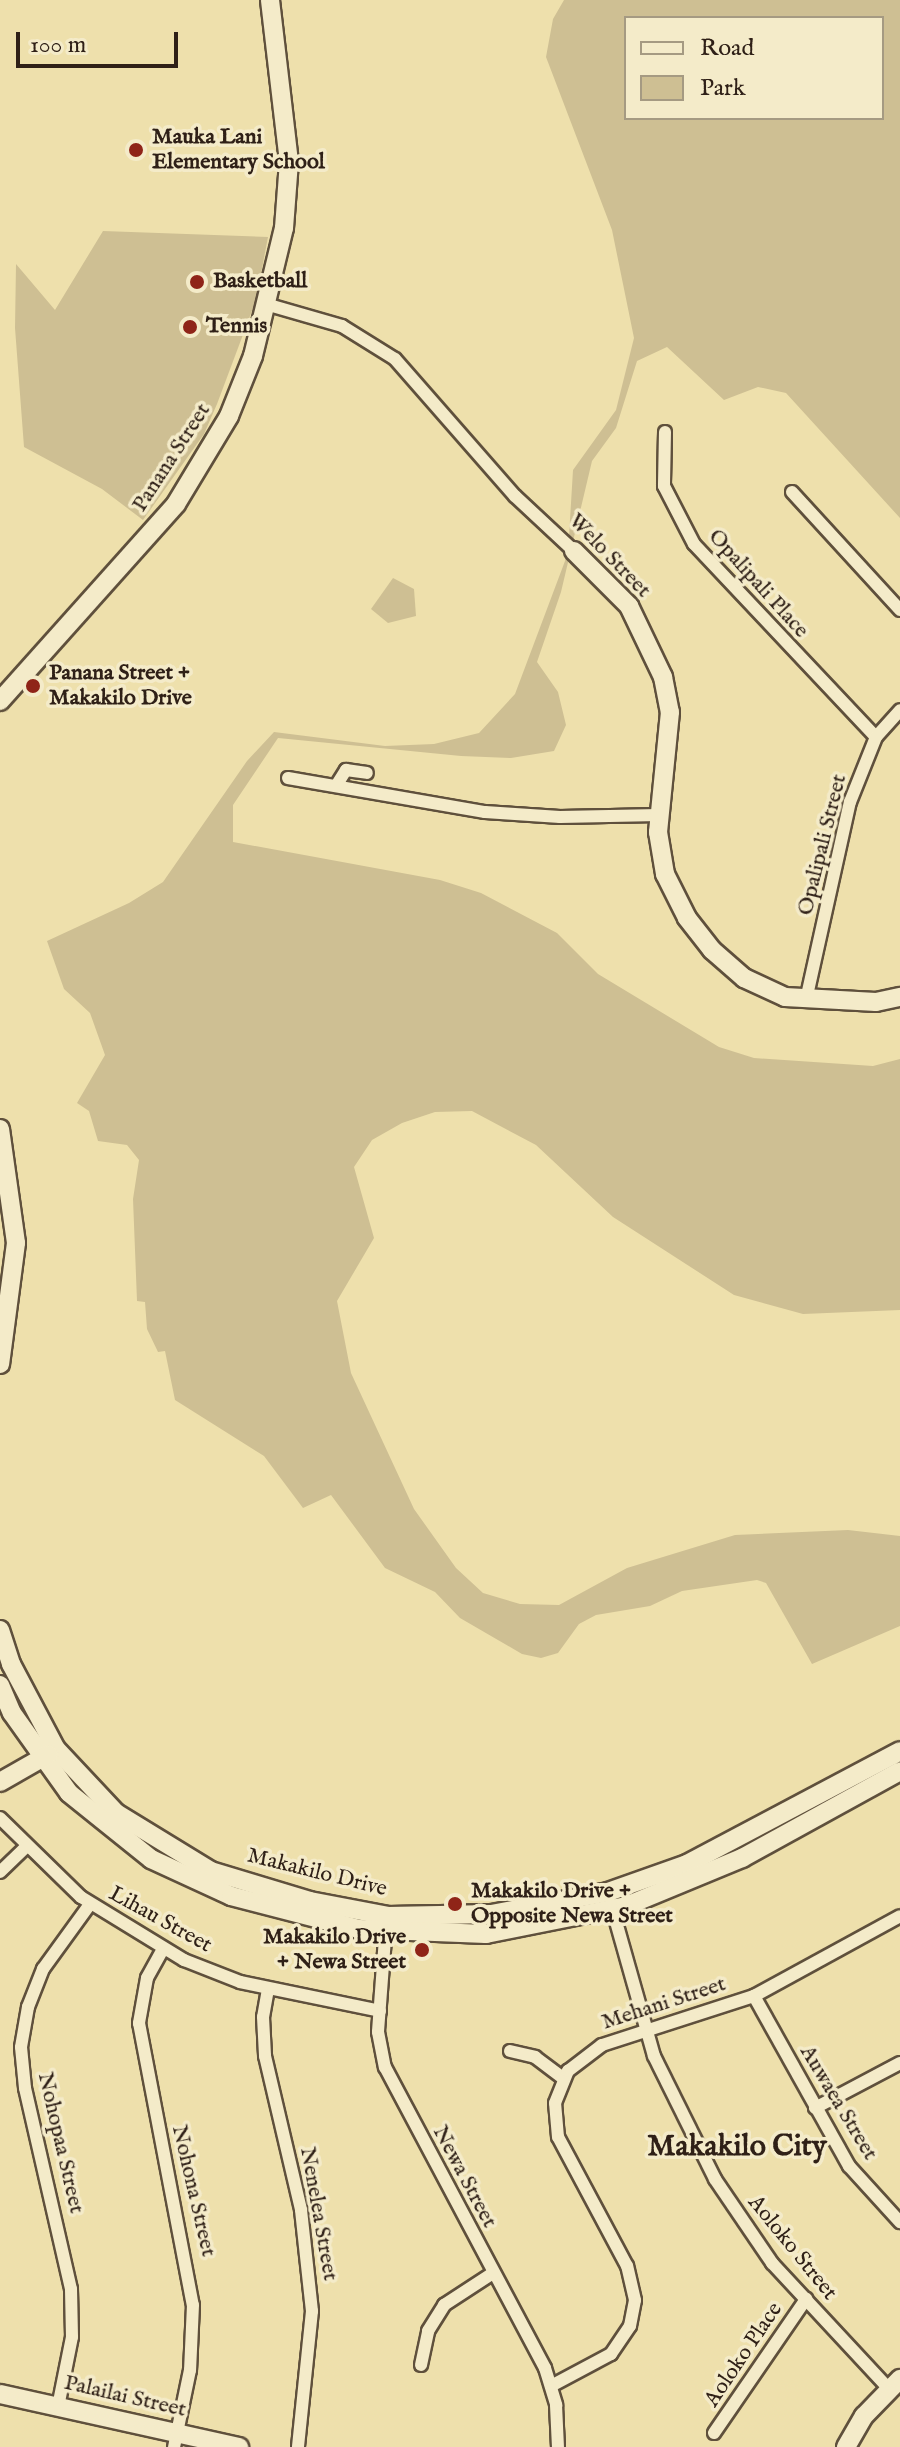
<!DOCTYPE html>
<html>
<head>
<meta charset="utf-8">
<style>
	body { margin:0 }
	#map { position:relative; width:900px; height:2447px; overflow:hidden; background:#eee0ac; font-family:"IM FELL English",serif }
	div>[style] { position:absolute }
	.green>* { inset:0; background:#cebf93 }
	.roads { filter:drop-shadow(2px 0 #5f503c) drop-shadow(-2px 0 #5f503c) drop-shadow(0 2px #5f503c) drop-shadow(0 -2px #5f503c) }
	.street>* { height:12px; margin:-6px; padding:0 6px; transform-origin:6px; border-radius:6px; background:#f4ebc9 }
	.secondary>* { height:18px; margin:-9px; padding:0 9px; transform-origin:9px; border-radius:9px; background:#f4ebc9 }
	.dots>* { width:22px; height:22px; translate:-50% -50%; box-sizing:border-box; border:4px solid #f4ebc9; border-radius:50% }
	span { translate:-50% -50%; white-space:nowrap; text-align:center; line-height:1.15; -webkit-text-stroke:7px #f4ebc9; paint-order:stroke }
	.poi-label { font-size:22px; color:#2f2017; font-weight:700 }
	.left { translate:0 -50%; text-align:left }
	.right { translate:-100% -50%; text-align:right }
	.street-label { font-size:22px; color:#2f2017 }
	.district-label { font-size:30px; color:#2f2017; font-weight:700 }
	.legend { position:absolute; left:624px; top:16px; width:260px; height:104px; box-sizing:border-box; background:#f4ebc9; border:2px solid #a59a82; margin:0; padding:10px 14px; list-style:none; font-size:24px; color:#2f2017 }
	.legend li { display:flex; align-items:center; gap:16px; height:40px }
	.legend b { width:40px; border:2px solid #a59a82 }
	.scale { position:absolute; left:16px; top:32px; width:162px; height:36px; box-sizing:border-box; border:4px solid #2f2017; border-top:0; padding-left:10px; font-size:24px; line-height:28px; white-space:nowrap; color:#2f2017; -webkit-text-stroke:6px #f4ebc9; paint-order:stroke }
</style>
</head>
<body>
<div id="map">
	<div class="green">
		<div style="clip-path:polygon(evenodd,564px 0,900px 0,900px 518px,786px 393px,758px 387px,724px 400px,667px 347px,637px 361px,616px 428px,592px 461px,561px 592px,537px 662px,558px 692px,566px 725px,554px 751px,511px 758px,461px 756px,278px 738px,233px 805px,233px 842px,440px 880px,481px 893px,557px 933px,598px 974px,719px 1047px,754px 1058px,873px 1066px,900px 1059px,900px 1310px,803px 1314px,734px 1295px,613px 1217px,536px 1145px,472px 1111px,435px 1112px,402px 1123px,372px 1140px,354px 1167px,374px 1238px,337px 1301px,351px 1373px,414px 1509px,456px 1568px,483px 1593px,520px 1604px,559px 1605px,627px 1568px,735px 1535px,848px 1530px,900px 1536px,900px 1626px,812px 1664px,766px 1583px,757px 1580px,682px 1591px,650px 1606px,596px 1615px,579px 1624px,558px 1653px,541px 1658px,522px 1654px,460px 1618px,435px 1592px,385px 1568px,331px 1495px,303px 1508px,264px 1456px,175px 1400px,165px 1351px,158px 1352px,147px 1329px,145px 1302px,137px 1301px,133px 1199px,139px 1160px,127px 1145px,98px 1141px,89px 1111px,77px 1103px,105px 1055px,90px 1013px,64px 989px,47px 941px,129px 903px,163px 882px,247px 761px,274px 732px,385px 746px,434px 744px,479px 733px,515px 694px,568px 553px,573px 470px,616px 410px,634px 338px,612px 230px,546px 57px,553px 19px,564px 0,626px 18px,882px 18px,882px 118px,626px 118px,626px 18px)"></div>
		<div style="clip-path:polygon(103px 231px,268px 237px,256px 300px,217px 404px,204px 434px,143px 520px,102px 489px,24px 447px,15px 328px,16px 264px,55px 310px)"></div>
		<div style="clip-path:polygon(393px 578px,414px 589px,416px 616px,388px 623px,371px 609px)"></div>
	</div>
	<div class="roads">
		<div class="street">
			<div style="left:269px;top:305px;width:76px;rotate:16deg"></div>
			<div style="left:342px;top:326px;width:62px;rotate:31.9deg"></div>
			<div style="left:395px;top:359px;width:182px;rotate:48.8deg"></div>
			<div style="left:515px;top:496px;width:81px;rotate:43deg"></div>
			<div style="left:665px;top:432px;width:54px;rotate:91.1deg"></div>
			<div style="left:664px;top:486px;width:65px;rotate:62.7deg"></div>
			<div style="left:694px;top:544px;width:265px;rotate:46.7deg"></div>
			<div style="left:792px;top:492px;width:160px;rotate:47.5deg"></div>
			<div style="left:288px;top:778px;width:200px;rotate:9.8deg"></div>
			<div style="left:485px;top:812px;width:75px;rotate:3.8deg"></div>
			<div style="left:560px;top:817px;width:99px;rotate:-1.2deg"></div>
			<div style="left:336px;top:786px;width:19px;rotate:-58deg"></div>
			<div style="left:346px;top:770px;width:21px;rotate:8deg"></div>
			<div style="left:806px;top:1000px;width:203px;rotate:-77.5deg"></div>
			<div style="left:850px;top:802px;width:70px;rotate:-68.2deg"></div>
			<div style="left:876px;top:737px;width:36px;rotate:-48deg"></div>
			<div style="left:0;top:1818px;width:113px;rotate:44.3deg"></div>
			<div style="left:81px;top:1897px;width:121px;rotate:31.5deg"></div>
			<div style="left:184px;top:1960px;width:60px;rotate:21.4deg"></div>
			<div style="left:240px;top:1982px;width:143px;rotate:11.7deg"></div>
			<div style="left:0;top:1872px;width:36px;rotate:-44deg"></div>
			<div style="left:611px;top:1904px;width:158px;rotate:74.2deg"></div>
			<div style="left:654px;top:2056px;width:137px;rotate:63.6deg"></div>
			<div style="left:715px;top:2179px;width:102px;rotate:55.8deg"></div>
			<div style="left:772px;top:2263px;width:172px;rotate:47.1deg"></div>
			<div style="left:386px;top:1925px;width:107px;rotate:94.3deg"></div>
			<div style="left:378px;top:2032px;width:36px;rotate:79deg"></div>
			<div style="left:385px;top:2067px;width:341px;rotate:62deg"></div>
			<div style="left:545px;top:2368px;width:39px;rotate:73deg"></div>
			<div style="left:556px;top:2405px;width:42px;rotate:87.3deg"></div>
			<div style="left:163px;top:1949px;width:33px;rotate:119deg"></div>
			<div style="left:147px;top:1978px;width:46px;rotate:100.1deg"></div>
			<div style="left:139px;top:2023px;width:287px;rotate:79.2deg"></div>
			<div style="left:193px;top:2305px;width:65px;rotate:92.6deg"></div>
			<div style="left:190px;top:2370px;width:79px;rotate:101.7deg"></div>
			<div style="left:268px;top:1989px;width:28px;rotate:100deg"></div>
			<div style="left:263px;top:2017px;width:39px;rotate:87deg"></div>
			<div style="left:265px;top:2056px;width:158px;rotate:76.8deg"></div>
			<div style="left:301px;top:2210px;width:102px;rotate:83.8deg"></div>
			<div style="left:312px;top:2311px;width:137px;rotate:95.9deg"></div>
			<div style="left:754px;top:1996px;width:195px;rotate:60.8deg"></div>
			<div style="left:849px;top:2166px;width:76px;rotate:47.7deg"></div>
			<div style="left:510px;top:2051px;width:26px;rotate:13deg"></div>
			<div style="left:535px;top:2057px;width:36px;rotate:37deg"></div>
			<div style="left:815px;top:2108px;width:96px;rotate:-27.9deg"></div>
			<div style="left:421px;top:2365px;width:35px;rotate:-78deg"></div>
			<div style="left:428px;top:2331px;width:31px;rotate:-58deg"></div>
			<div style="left:444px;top:2305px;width:59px;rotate:-33.1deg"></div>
			<div style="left:551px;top:2386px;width:68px;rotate:-28.1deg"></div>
			<div style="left:611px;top:2354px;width:34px;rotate:-56deg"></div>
			<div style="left:630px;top:2326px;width:26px;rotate:-79deg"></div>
			<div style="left:635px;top:2300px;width:35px;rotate:-103deg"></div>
			<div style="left:627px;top:2266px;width:146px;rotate:-118.1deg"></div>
			<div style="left:558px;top:2137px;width:34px;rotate:-95deg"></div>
			<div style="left:555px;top:2103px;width:35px;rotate:-68deg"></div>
			<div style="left:568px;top:2071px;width:43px;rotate:-37.4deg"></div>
			<div style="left:602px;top:2045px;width:160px;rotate:-17.9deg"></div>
			<div style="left:754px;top:1996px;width:166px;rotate:-28.7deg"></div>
			<div style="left:58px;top:2407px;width:71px;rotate:-78.7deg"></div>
			<div style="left:72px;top:2337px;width:48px;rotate:-91.2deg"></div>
			<div style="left:71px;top:2289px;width:206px;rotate:-102.9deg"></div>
			<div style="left:25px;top:2088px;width:41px;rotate:-95.6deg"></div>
			<div style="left:21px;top:2047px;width:41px;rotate:-80.1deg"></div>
			<div style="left:28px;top:2007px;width:41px;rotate:-68.5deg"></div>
			<div style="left:43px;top:1969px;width:80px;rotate:-54.1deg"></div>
			<div style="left:714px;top:2433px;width:163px;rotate:-55.5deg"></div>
		</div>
		<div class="secondary">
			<div style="left:574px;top:551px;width:78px;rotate:45deg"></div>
			<div style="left:629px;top:606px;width:79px;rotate:64.4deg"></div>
			<div style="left:663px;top:677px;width:36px;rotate:79deg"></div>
			<div style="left:670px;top:712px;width:121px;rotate:95.7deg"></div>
			<div style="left:658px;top:832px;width:43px;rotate:80.5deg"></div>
			<div style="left:665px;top:874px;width:49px;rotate:63.4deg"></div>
			<div style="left:687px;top:918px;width:41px;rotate:52deg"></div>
			<div style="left:712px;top:950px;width:43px;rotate:41.2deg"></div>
			<div style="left:744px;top:978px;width:45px;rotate:24.9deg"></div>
			<div style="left:785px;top:997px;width:91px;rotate:3.1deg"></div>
			<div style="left:876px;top:1002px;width:25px;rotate:-12deg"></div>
			<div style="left:0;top:701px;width:264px;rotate:-48.2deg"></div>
			<div style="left:176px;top:504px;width:103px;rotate:-58.9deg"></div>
			<div style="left:229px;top:416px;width:65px;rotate:-68.2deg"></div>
			<div style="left:253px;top:356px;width:132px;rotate:-76.4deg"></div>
			<div style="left:284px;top:228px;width:66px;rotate:-85.7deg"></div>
			<div style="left:289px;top:162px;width:163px;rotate:-96.7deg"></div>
			<div style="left:0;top:1129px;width:115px;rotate:82deg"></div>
			<div style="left:16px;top:1243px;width:122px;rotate:97.5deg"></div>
			<div style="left:0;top:1630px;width:36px;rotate:72deg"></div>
			<div style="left:11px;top:1664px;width:96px;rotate:62.1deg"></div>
			<div style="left:56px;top:1749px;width:88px;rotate:46.8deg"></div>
			<div style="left:116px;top:1813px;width:111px;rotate:31.4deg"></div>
			<div style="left:211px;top:1871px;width:103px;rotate:16.9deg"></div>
			<div style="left:310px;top:1901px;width:79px;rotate:10.9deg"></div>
			<div style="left:388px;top:1916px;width:103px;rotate:-1.1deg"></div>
			<div style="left:491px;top:1914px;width:119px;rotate:-10.6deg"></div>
			<div style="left:608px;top:1892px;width:84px;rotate:-19.5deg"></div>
			<div style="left:687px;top:1864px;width:241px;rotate:-27.9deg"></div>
			<div style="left:0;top:1685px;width:30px;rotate:67deg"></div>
			<div style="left:12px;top:1713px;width:98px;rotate:54.5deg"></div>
			<div style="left:69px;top:1793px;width:105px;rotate:38.8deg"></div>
			<div style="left:151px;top:1859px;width:88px;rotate:24.8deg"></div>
			<div style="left:231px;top:1896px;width:132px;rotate:14.5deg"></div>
			<div style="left:359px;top:1929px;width:127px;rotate:2.3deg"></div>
			<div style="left:486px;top:1934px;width:143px;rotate:-11.3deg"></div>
			<div style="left:626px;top:1906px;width:126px;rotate:-22.5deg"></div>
			<div style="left:742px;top:1858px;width:180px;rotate:-28.8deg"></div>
			<div style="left:0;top:1782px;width:56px;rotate:-29.7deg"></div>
			<div style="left:0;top:2394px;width:245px;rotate:12.5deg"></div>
			<div style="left:846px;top:2447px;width:36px;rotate:-60deg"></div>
			<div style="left:864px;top:2416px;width:52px;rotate:-45.8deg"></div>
		</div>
	</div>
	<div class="dots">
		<div style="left:136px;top:150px;background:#8f2418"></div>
		<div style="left:197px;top:282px;background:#8f2418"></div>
		<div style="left:190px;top:327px;background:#8f2418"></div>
		<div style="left:33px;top:686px;background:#8f2418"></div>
		<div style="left:455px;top:1904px;background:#8f2418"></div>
		<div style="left:422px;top:1950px;background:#8f2418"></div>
	</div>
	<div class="poi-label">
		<span class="left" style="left:152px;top:150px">Mauka Lani<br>Elementary School</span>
		<span class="left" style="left:213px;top:282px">Basketball</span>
		<span class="left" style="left:206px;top:327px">Tennis</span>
		<span class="left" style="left:49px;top:686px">Panana Street +<br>Makakilo Drive</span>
		<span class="left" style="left:471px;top:1904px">Makakilo Drive +<br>Opposite Newa Street</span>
		<span class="right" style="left:406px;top:1950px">Makakilo Drive<br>+ Newa Street</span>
	</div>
	<div class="street-label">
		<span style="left:172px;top:458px;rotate:-57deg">Panana Street</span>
		<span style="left:609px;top:556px;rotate:46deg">Welo Street</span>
		<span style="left:758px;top:584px;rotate:48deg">Opalipali Place</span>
		<span style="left:823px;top:845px;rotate:-76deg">Opalipali Street</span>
		<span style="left:317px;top:1873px;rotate:14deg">Makakilo Drive</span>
		<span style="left:160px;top:1920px;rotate:29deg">Lihau Street</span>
		<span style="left:664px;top:2004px;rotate:-18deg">Mehani Street</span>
		<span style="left:838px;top:2103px;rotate:59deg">Auwaea Street</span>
		<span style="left:60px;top:2143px;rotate:77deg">Nohopaa Street</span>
		<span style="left:464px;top:2177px;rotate:62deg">Newa Street</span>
		<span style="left:193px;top:2191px;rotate:77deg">Nohona Street</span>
		<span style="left:318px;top:2214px;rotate:80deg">Nenelea Street</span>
		<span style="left:792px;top:2248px;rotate:51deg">Aoloko Street</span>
		<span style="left:744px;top:2355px;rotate:-56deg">Aoloko Place</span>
		<span style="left:125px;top:2397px;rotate:13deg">Palailai Street</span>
	</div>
	<div class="district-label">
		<span style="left:737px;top:2147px">Makakilo City</span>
	</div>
	<ul class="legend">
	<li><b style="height:10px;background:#f4ebc9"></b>Road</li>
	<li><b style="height:22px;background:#cebf93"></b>Park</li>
	</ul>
	<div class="scale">100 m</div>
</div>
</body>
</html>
